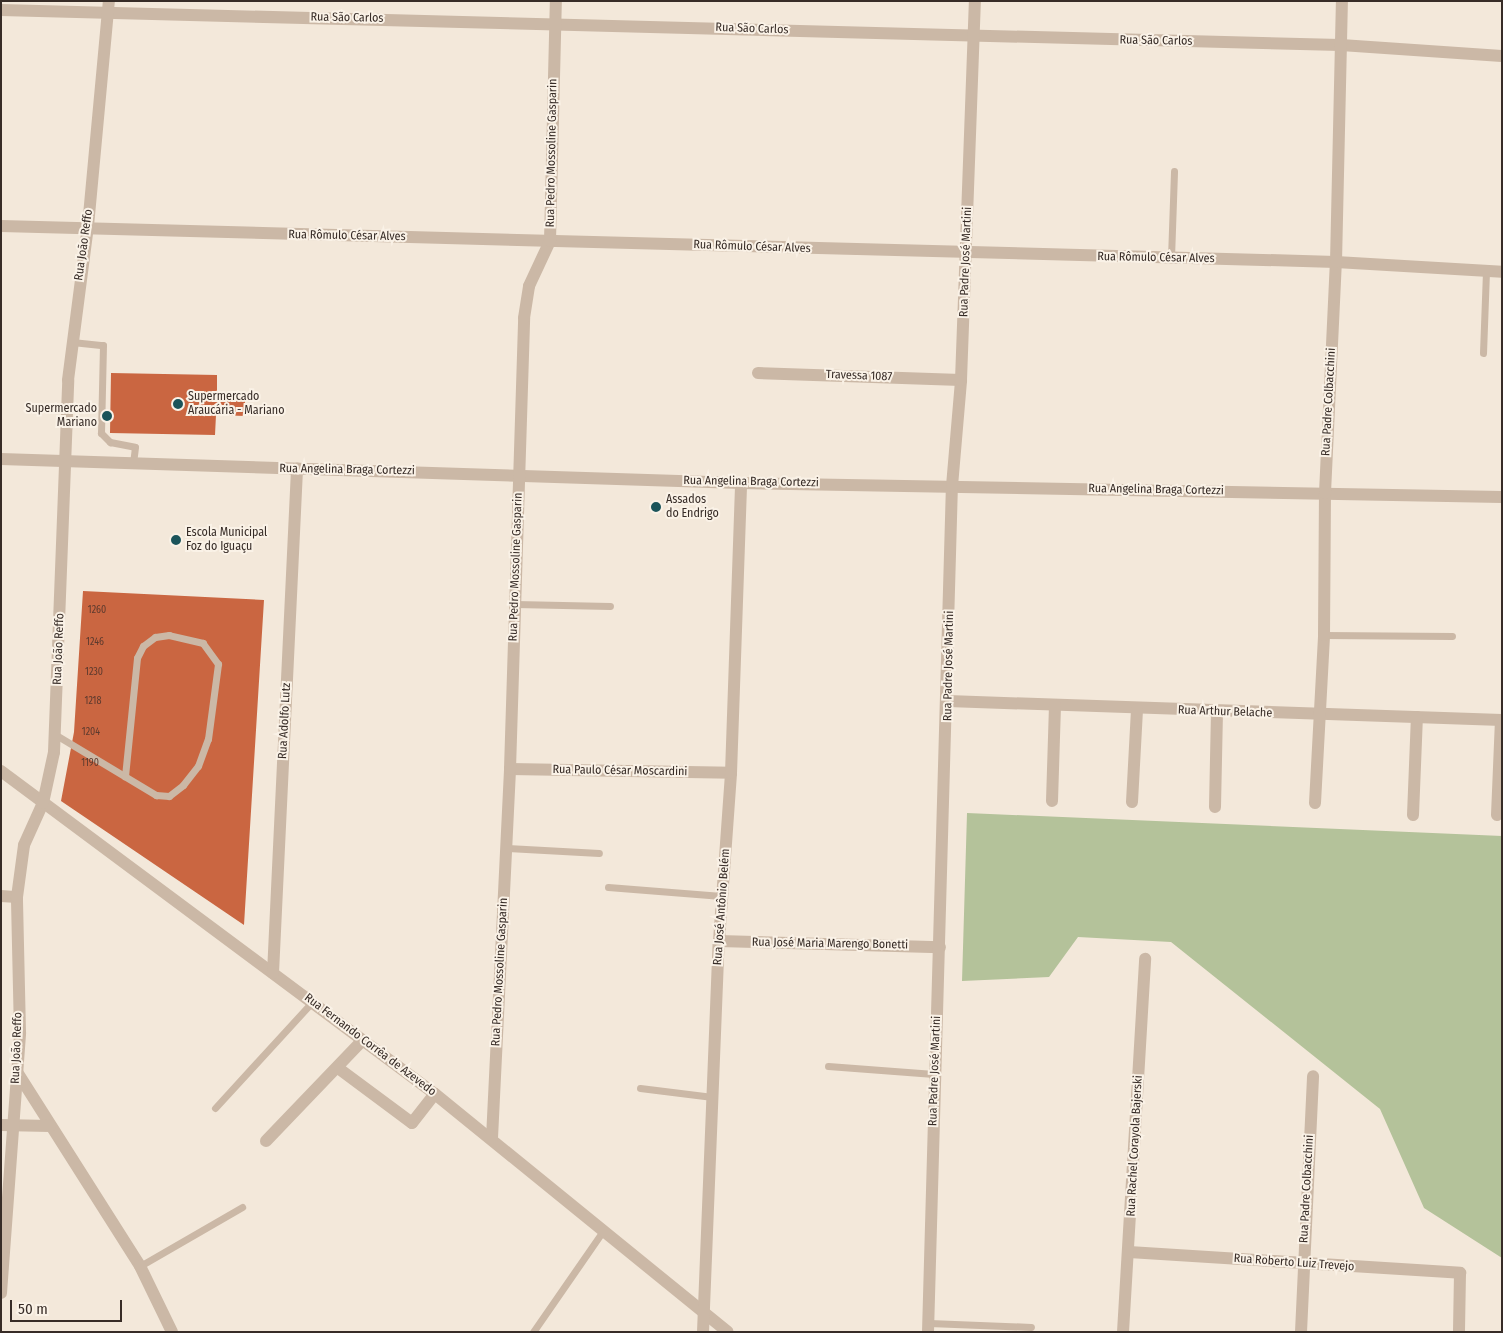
<!DOCTYPE html>
<html>
<head>
<meta charset="utf-8">
<style>
	body { margin:0 }
	#map { position:relative; width:1503px; height:1333px; overflow:hidden; background:#f3e8da; font-family:"Fira Sans Condensed",sans-serif }
	div>[style] { position:absolute }
	.green>* { inset:0; background:#b4c29a }
	.building>* { inset:0; background:#ca6641 }
	.service>* { height:7px; margin:-3.5px; padding:0 3.5px; transform-origin:3.5px; border-radius:3.5px; background:#cbb8a6 }
	.minor>* { height:12px; margin:-6px; padding:0 6px; transform-origin:6px; border-radius:6px; background:#cbb8a6 }
	.dots>* { width:14px; height:14px; translate:-50% -50%; box-sizing:border-box; border:2px solid #faf2e7; border-radius:50% }
	span { translate:-50% -50%; white-space:nowrap; text-align:center; line-height:1.15; -webkit-text-stroke:4px #faf2e7; paint-order:stroke }
	.number-label { font-size:10px; color:#5c3a2e }
	.number-label span { -webkit-text-stroke-width:0 }
	.street-label { font-size:12px; color:#372c27 }
	.poi-label { font-size:12px; color:#372c27 }
	.left { translate:0 -50%; text-align:left }
	.right { translate:-100% -50%; text-align:right }
	.frame { position:absolute; inset:0; border:2px solid #372c27; pointer-events:none }
	.scale { position:absolute; left:10px; top:1300px; width:112px; height:22px; box-sizing:border-box; border:2px solid #372c27; border-top:0; padding-left:6px; font-size:15px; line-height:18px; white-space:nowrap; color:#372c27; -webkit-text-stroke:4px #faf2e7; paint-order:stroke }
</style>
</head>
<body>
<div id="map">
	<div class="green">
		<div style="clip-path:polygon(967px 813px,1502px 836px,1502px 1258px,1424px 1208px,1380px 1109px,1171px 942px,1078px 937px,1049px 977px,962px 981px)"></div>
	</div>
	<div class="building">
		<div style="clip-path:polygon(111px 373px,217px 375px,217px 392px,245px 393px,245px 416px,216px 415px,215px 435px,110px 433px)"></div>
		<div style="clip-path:polygon(83px 591px,264px 600px,244px 925px,61px 801px,74px 732px)"></div>
	</div>
	<div class="service">
		<div style="left:1171px;top:258px;width:87px;rotate:-88deg"></div>
		<div style="left:72px;top:342px;width:31px;rotate:6deg"></div>
		<div style="left:103px;top:345px;width:88px;rotate:91.3deg"></div>
		<div style="left:101px;top:433px;width:13px;rotate:45deg"></div>
		<div style="left:110px;top:442px;width:25px;rotate:11deg"></div>
		<div style="left:135px;top:447px;width:17px;rotate:97deg"></div>
		<div style="left:1483px;top:353px;width:83px;rotate:-87.9deg"></div>
		<div style="left:515px;top:604px;width:95px;rotate:1.2deg"></div>
		<div style="left:1324px;top:635px;width:128px;rotate:0.4deg"></div>
		<div style="left:56px;top:735px;width:117px;rotate:31deg"></div>
		<div style="left:156px;top:795px;width:13px;rotate:4deg"></div>
		<div style="left:169px;top:796px;width:18px;rotate:-38deg"></div>
		<div style="left:183px;top:785px;width:24px;rotate:-52deg"></div>
		<div style="left:198px;top:766px;width:29px;rotate:-70deg"></div>
		<div style="left:208px;top:739px;width:76px;rotate:-82.4deg"></div>
		<div style="left:218px;top:664px;width:26px;rotate:-126deg"></div>
		<div style="left:203px;top:643px;width:35px;rotate:-167deg"></div>
		<div style="left:169px;top:635px;width:14px;rotate:172deg"></div>
		<div style="left:155px;top:637px;width:15px;rotate:143deg"></div>
		<div style="left:143px;top:646px;width:13px;rotate:117deg"></div>
		<div style="left:137px;top:658px;width:119px;rotate:95.8deg"></div>
		<div style="left:506px;top:848px;width:93px;rotate:3.1deg"></div>
		<div style="left:608px;top:887px;width:114px;rotate:4.5deg"></div>
		<div style="left:828px;top:1066px;width:106px;rotate:4.3deg"></div>
		<div style="left:640px;top:1088px;width:73px;rotate:7.1deg"></div>
		<div style="left:215px;top:1108px;width:145px;rotate:-47.5deg"></div>
		<div style="left:140px;top:1266px;width:118px;rotate:-30deg"></div>
		<div style="left:929px;top:1323px;width:102px;rotate:2.2deg"></div>
		<div style="left:533px;top:1332px;width:123px;rotate:-55.3deg"></div>
	</div>
	<div class="minor">
		<div style="left:1px;top:10px;width:1340px;rotate:1.5deg"></div>
		<div style="left:1341px;top:45px;width:161px;rotate:3.9deg"></div>
		<div style="left:1px;top:226px;width:1335px;rotate:1.54deg"></div>
		<div style="left:1336px;top:262px;width:166px;rotate:3.4deg"></div>
		<div style="left:758px;top:373px;width:203px;rotate:2deg"></div>
		<div style="left:1px;top:459px;width:740px;rotate:1.86deg"></div>
		<div style="left:741px;top:483px;width:761px;rotate:1.05deg"></div>
		<div style="left:948px;top:701px;width:554px;rotate:1.96deg"></div>
		<div style="left:510px;top:769px;width:221px;rotate:1deg"></div>
		<div style="left:1px;top:771px;width:541px;rotate:36.66deg"></div>
		<div style="left:435px;top:1094px;width:377px;rotate:39.1deg"></div>
		<div style="left:1052px;top:801px;width:96px;rotate:-88.2deg"></div>
		<div style="left:1132px;top:802px;width:93px;rotate:-86.9deg"></div>
		<div style="left:1315px;top:803px;width:168px;rotate:-86.9deg"></div>
		<div style="left:1324px;top:635px;width:142px;rotate:-89.6deg"></div>
		<div style="left:1325px;top:493px;width:231px;rotate:-87.3deg"></div>
		<div style="left:1336px;top:262px;width:261px;rotate:-88.7deg"></div>
		<div style="left:1215px;top:807px;width:96px;rotate:-88.8deg"></div>
		<div style="left:1413px;top:815px;width:98px;rotate:-87.7deg"></div>
		<div style="left:1497px;top:815px;width:95px;rotate:-87.6deg"></div>
		<div style="left:1px;top:896px;width:16px;rotate:4deg"></div>
		<div style="left:719px;top:941px;width:221px;rotate:1.6deg"></div>
		<div style="left:273px;top:973px;width:505px;rotate:-87.27deg"></div>
		<div style="left:338px;top:1068px;width:92px;rotate:36.6deg"></div>
		<div style="left:412px;top:1123px;width:37px;rotate:-52deg"></div>
		<div style="left:17px;top:1072px;width:230px;rotate:57.6deg"></div>
		<div style="left:140px;top:1266px;width:73px;rotate:64.1deg"></div>
		<div style="left:1px;top:1125px;width:49px;rotate:1.2deg"></div>
		<div style="left:492px;top:1138px;width:369px;rotate:-87.2deg"></div>
		<div style="left:510px;top:769px;width:451px;rotate:-88.2deg"></div>
		<div style="left:524px;top:318px;width:32px;rotate:-81deg"></div>
		<div style="left:529px;top:286px;width:50px;rotate:-65deg"></div>
		<div style="left:550px;top:241px;width:240px;rotate:-88.6deg"></div>
		<div style="left:266px;top:1141px;width:139px;rotate:-46.2deg"></div>
		<div style="left:1129px;top:1252px;width:332px;rotate:3.6deg"></div>
		<div style="left:1460px;top:1273px;width:59px;rotate:91deg"></div>
		<div style="left:1px;top:1293px;width:261px;rotate:-85.8deg"></div>
		<div style="left:20px;top:1033px;width:136px;rotate:-91.3deg"></div>
		<div style="left:17px;top:897px;width:52px;rotate:-82.3deg"></div>
		<div style="left:24px;top:845px;width:46px;rotate:-65.7deg"></div>
		<div style="left:43px;top:803px;width:52px;rotate:-77.8deg"></div>
		<div style="left:54px;top:752px;width:372px;rotate:-87.8deg"></div>
		<div style="left:68px;top:380px;width:155px;rotate:-82.6deg"></div>
		<div style="left:88px;top:226px;width:226px;rotate:-84.7deg"></div>
		<div style="left:703px;top:1332px;width:391px;rotate:-87.7deg"></div>
		<div style="left:719px;top:941px;width:168px;rotate:-85.9deg"></div>
		<div style="left:731px;top:773px;width:290px;rotate:-88deg"></div>
		<div style="left:928px;top:1332px;width:846px;rotate:-88.38deg"></div>
		<div style="left:952px;top:486px;width:106px;rotate:-85.1deg"></div>
		<div style="left:961px;top:380px;width:379px;rotate:-87.9deg"></div>
		<div style="left:1123px;top:1332px;width:374px;rotate:-86.6deg"></div>
		<div style="left:1301px;top:1332px;width:256px;rotate:-87.3deg"></div>
	</div>
	<div class="dots">
		<div style="left:178px;top:404px;background:#1b545a"></div>
		<div style="left:107px;top:416px;background:#1b545a"></div>
		<div style="left:656px;top:507px;background:#1b545a"></div>
		<div style="left:176px;top:540px;background:#1b545a"></div>
	</div>
	<div class="number-label">
		<span style="left:97px;top:611px">1260</span>
		<span style="left:95px;top:643px">1246</span>
		<span style="left:94px;top:673px">1230</span>
		<span style="left:93px;top:702px">1218</span>
		<span style="left:91px;top:733px">1204</span>
		<span style="left:90px;top:764px">1190</span>
	</div>
	<div class="street-label">
		<span style="left:347px;top:18px;rotate:1deg">Rua São Carlos</span>
		<span style="left:752px;top:29px;rotate:2deg">Rua São Carlos</span>
		<span style="left:1156px;top:41px;rotate:1deg">Rua São Carlos</span>
		<span style="left:552px;top:153px;rotate:-89deg">Rua Pedro Mossoline Gasparin</span>
		<span style="left:347px;top:236px;rotate:1deg">Rua Rômulo César Alves</span>
		<span style="left:84px;top:245px;rotate:-82deg">Rua João Reffo</span>
		<span style="left:752px;top:247px;rotate:2deg">Rua Rômulo César Alves</span>
		<span style="left:1156px;top:258px;rotate:1deg">Rua Rômulo César Alves</span>
		<span style="left:966px;top:262px;rotate:-88deg">Rua Padre José Martini</span>
		<span style="left:859px;top:376px;rotate:2deg">Travessa 1087</span>
		<span style="left:1329px;top:402px;rotate:-87deg">Rua Padre Colbacchini</span>
		<span style="left:347px;top:470px;rotate:1deg">Rua Angelina Braga Cortezzi</span>
		<span style="left:751px;top:482px;rotate:1deg">Rua Angelina Braga Cortezzi</span>
		<span style="left:1156px;top:490px;rotate:1deg">Rua Angelina Braga Cortezzi</span>
		<span style="left:516px;top:567px;rotate:-88deg">Rua Pedro Mossoline Gasparin</span>
		<span style="left:59px;top:649px;rotate:-88deg">Rua João Reffo</span>
		<span style="left:949px;top:666px;rotate:-89deg">Rua Padre José Martini</span>
		<span style="left:1225px;top:712px;rotate:2deg">Rua Arthur Belache</span>
		<span style="left:285px;top:721px;rotate:-87deg">Rua Adolfo Lutz</span>
		<span style="left:620px;top:771px;rotate:1deg">Rua Paulo César Moscardini</span>
		<span style="left:722px;top:907px;rotate:-86deg">Rua José Antônio Belém</span>
		<span style="left:830px;top:944px;rotate:1deg">Rua José Maria Marengo Bonetti</span>
		<span style="left:500px;top:972px;rotate:-87deg">Rua Pedro Mossoline Gasparin</span>
		<span style="left:370px;top:1045px;rotate:37deg">Rua Fernando Corrêa de Azevedo</span>
		<span style="left:17px;top:1048px;rotate:-88deg">Rua João Reffo</span>
		<span style="left:935px;top:1071px;rotate:-88deg">Rua Padre José Martini</span>
		<span style="left:1135px;top:1146px;rotate:-87deg">Rua Rachel Corayola Bajerski</span>
		<span style="left:1307px;top:1189px;rotate:-87deg">Rua Padre Colbacchini</span>
		<span style="left:1294px;top:1263px;rotate:4deg">Rua Roberto Luiz Trevejo</span>
	</div>
	<div class="poi-label">
		<span class="left" style="left:188px;top:404px">Supermercado<br>Araucária - Mariano</span>
		<span class="right" style="left:97px;top:416px">Supermercado<br>Mariano</span>
		<span class="left" style="left:666px;top:507px">Assados<br>do Endrigo</span>
		<span class="left" style="left:186px;top:540px">Escola Municipal<br>Foz do Iguaçu</span>
	</div>
	<div class="frame"></div>
	<div class="scale">50 m</div>
</div>
</body>
</html>
